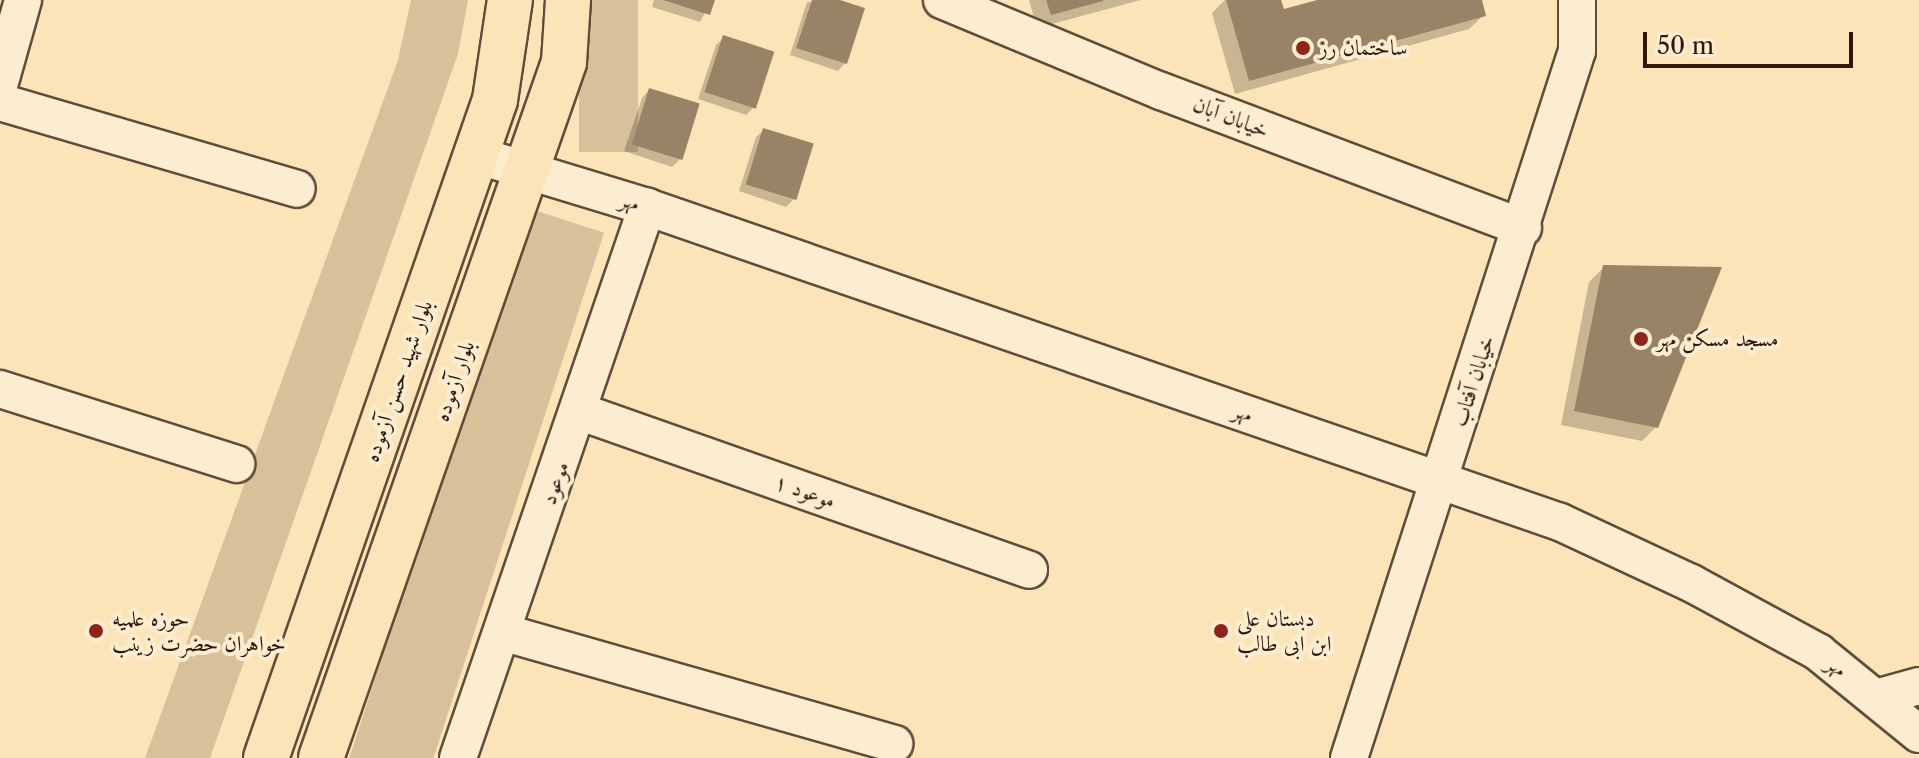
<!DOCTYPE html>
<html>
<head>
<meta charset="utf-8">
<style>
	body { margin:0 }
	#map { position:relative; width:1919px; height:758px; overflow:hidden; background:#fbe4b7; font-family:"Libre Caslon Text",Amiri,serif }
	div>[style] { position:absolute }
	.green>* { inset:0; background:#d8c19a; transform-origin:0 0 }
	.shadow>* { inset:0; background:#0003 }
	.building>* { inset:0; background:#988366; transform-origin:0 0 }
	.roads { filter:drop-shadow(2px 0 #604c39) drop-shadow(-2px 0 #604c39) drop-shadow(0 2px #604c39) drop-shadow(0 -2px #604c39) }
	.minor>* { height:36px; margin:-18px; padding:0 18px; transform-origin:18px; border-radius:18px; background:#fcedd0 }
	.major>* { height:44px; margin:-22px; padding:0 22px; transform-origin:22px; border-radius:22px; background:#fbe4b7 }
	.dots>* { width:22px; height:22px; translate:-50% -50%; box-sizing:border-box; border:4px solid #fcedd0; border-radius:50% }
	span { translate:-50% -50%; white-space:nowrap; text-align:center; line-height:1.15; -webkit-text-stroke:8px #fcedd0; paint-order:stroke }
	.poi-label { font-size:22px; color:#2d190f }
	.left { translate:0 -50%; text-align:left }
	.street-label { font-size:22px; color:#2d190f }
	.scale { position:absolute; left:1643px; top:32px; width:210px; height:36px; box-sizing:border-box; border:4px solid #2d190f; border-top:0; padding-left:10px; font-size:24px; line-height:28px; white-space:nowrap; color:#2d190f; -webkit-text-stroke:6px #fcedd0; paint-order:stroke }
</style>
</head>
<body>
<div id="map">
	<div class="green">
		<div style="clip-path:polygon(411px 0,468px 0,458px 54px,210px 758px,145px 758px,398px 60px)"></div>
		<div style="left:579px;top:0;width:59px;height:152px"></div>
		<div style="left:528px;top:208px;width:80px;height:584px;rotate:18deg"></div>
	</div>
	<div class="shadow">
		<div style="clip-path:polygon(654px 0,712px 0,700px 22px,652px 7px)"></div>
		<div style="clip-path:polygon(834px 0,845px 63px,838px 71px,790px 55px,807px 2px)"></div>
		<div style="clip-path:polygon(1029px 0,1141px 0,1037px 28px)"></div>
		<div style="clip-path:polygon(1225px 0,1279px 0,1282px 12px,1325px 0,1479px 0,1484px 15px,1469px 29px,1235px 94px,1212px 13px)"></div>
		<div style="clip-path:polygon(723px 38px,754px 107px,746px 115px,698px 99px,716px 45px)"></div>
		<div style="clip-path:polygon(649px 90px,680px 159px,672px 167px,624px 151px,642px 98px)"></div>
		<div style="clip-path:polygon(764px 130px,794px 199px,786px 207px,739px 191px,756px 137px)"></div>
		<div style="clip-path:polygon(1604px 267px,1656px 427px,1642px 441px,1561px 425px,1589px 282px)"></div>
	</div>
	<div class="building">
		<div style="clip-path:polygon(663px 0,715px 0,710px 15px)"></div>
		<div style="clip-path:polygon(812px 0,840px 0,865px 8px,847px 64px,796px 48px)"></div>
		<div style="clip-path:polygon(1046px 0,1103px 0,1103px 1px,1051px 15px)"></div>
		<div style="clip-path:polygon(1226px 0,1281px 0,1284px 9px,1317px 0,1482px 0,1486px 16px,1249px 81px)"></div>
		<div style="left:723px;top:35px;width:54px;height:60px;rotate:18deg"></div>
		<div style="left:649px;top:88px;width:53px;height:59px;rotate:17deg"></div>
		<div style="left:763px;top:128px;width:53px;height:59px;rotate:17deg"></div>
		<div style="clip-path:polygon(1603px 265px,1722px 267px,1658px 428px,1574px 411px)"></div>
	</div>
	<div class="roads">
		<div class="minor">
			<div style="left:942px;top:0;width:237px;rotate:22.6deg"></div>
			<div style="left:1161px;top:91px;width:387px;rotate:20.7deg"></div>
			<div style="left:0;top:82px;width:85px;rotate:-74.3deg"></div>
			<div style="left:0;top:102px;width:309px;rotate:16.3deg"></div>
			<div style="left:476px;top:155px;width:179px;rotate:16.9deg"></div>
			<div style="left:647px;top:207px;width:966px;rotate:19.04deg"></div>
			<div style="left:1560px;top:522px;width:145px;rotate:25deg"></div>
			<div style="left:1691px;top:583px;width:145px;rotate:28.5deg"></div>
			<div style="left:1818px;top:652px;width:130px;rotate:39.1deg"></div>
			<div style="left:0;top:389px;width:248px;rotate:17.6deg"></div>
			<div style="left:581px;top:412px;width:475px;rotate:19.4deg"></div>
			<div style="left:502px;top:632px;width:408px;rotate:15.9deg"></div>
			<div style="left:1879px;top:697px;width:41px;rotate:-15.4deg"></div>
			<div style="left:458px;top:758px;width:583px;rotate:-71.07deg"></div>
			<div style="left:1349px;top:758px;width:743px;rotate:-72.13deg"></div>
			<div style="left:1577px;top:51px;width:51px;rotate:-90deg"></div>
		</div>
		<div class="major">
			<div style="left:266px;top:758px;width:697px;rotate:-70.81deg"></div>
			<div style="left:495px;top:100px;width:101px;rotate:-81.5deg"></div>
			<div style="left:321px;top:758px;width:737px;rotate:-70.75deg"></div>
			<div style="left:564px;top:62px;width:62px;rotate:-86.3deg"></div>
		</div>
	</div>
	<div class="dots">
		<div style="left:1303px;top:48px;background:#8f2418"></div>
		<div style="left:1641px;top:339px;background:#8f2418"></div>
		<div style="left:96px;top:631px;background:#8f2418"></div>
		<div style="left:1221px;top:631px;background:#8f2418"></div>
	</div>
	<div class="poi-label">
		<span class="left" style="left:1319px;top:48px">ساختمان رز</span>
		<span class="left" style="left:1657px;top:339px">مسجد مسکن مهر</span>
		<span class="left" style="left:112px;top:631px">حوزه علمیه<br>خواهران حضرت زینب</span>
		<span class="left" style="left:1237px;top:631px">دبستان علی<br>ابن ابی طالب</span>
	</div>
	<div class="street-label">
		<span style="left:1231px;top:117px;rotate:21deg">خیابان آبان</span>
		<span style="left:630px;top:201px;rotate:18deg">مهر</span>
		<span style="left:398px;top:381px;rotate:-71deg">بلوار شهید حسن آزموده</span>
		<span style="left:454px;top:381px;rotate:-71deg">بلوار آزموده</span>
		<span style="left:1473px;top:381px;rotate:-72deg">خیابان آفتاب</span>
		<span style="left:1243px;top:412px;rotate:19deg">مهر</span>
		<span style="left:555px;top:483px;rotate:-70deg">موعود</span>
		<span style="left:805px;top:491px;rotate:19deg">موعود ۱</span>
		<span style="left:1837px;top:666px;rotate:37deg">مهر</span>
	</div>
	<div class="scale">50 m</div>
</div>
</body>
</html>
